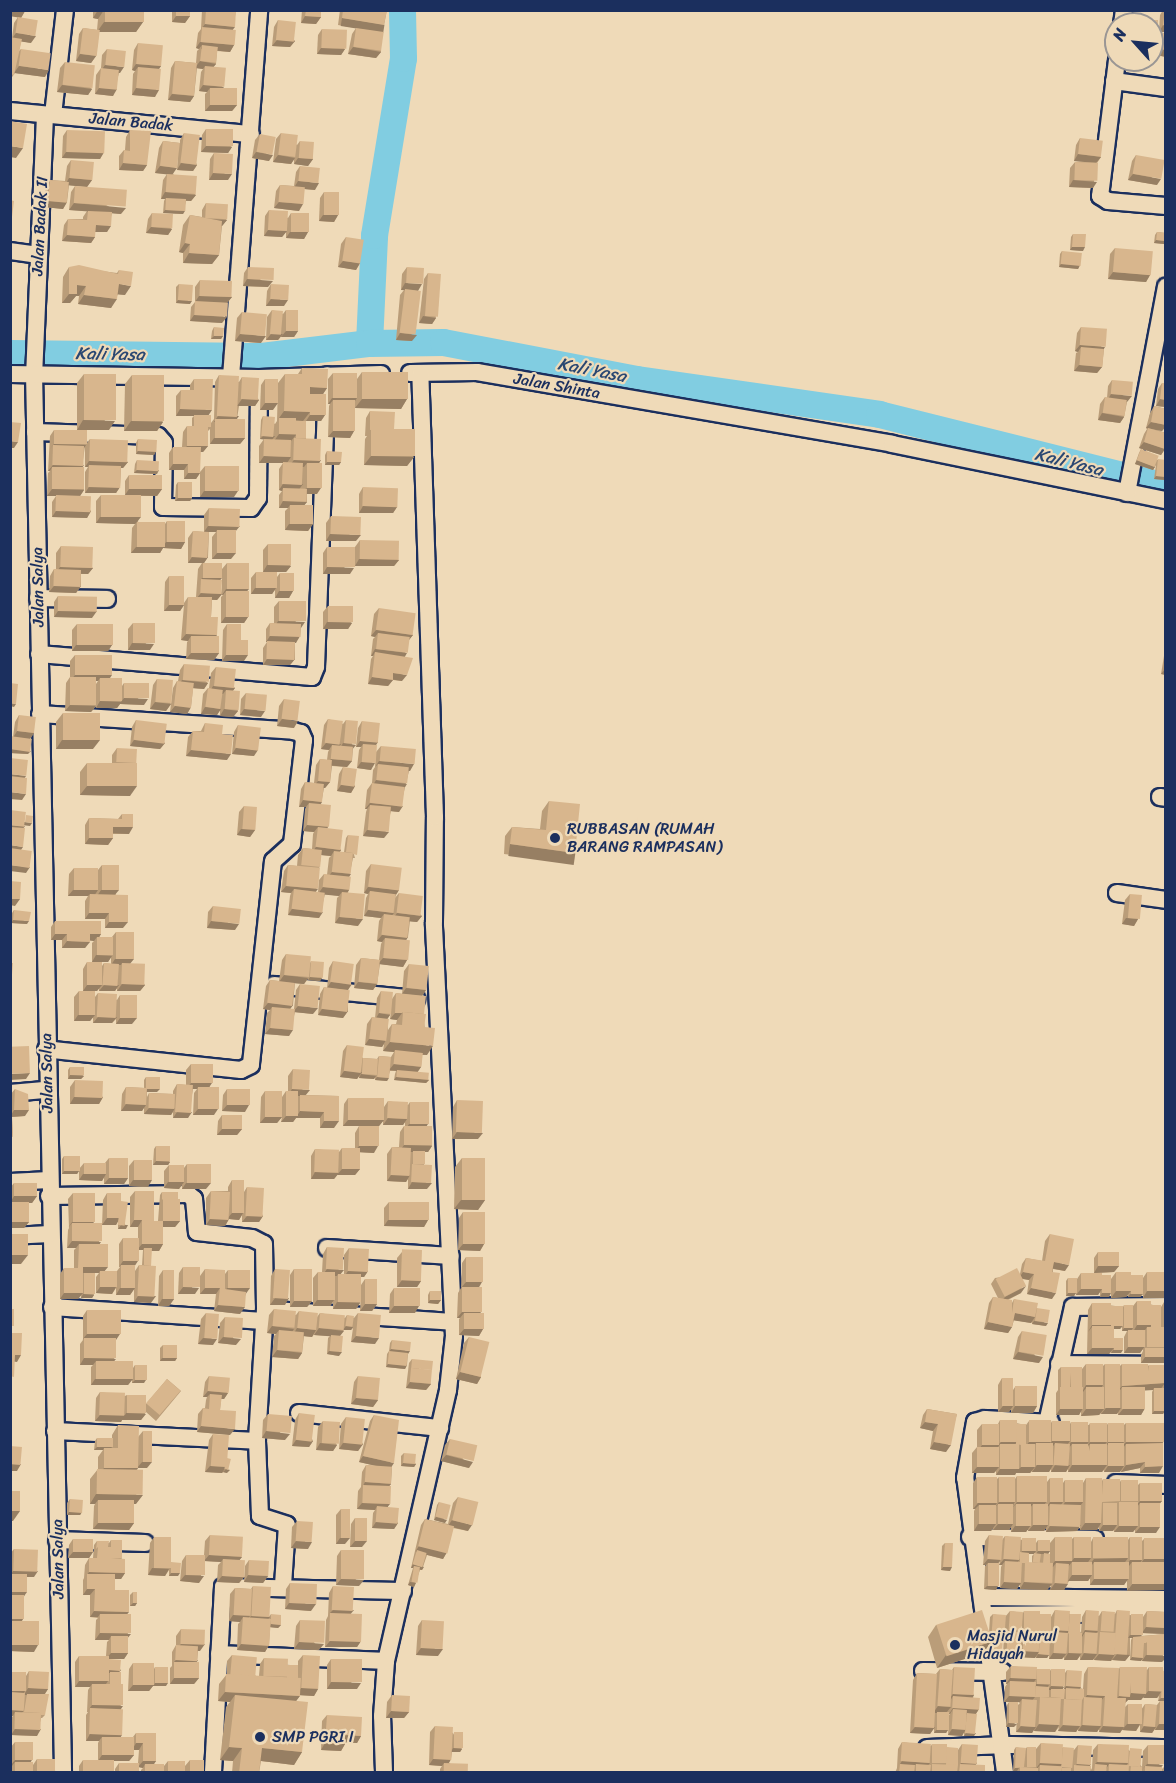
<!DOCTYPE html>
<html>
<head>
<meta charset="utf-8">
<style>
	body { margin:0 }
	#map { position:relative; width:1176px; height:1783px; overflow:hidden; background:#efdab8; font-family:Sriracha,sans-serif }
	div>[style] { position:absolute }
	.river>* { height:27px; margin:-13.5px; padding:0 13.5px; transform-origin:13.5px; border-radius:13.5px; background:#81cde1 }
	.roads { filter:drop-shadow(2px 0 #1b2f5e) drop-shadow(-2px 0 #1b2f5e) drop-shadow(0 2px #1b2f5e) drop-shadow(0 -2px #1b2f5e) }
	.minor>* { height:16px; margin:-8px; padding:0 8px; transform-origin:8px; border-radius:8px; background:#efdab8 }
	.wall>* { inset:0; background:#ba9d79 }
	.shaded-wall>* { inset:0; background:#977f63; transform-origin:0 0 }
	.building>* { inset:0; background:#d8b68d; transform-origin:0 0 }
	.dots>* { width:16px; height:16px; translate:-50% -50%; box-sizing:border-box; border:3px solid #efdab8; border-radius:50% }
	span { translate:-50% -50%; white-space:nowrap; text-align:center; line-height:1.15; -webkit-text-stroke:4.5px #efdab8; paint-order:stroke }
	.street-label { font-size:16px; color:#1b2f5e }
	.poi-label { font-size:16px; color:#1b2f5e }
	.left { translate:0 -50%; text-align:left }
	.water-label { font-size:18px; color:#2a4772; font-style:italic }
	.frame { position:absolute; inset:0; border:12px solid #1b2f5e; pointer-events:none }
	.north { position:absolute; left:1104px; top:12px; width:60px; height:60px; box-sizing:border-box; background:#efdab8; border:2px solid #9a9694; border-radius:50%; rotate:297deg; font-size:16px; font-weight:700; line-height:24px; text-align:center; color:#1b2f5e }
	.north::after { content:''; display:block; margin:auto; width:21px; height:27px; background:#1b2f5e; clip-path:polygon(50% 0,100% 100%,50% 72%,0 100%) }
</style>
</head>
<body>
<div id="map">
	<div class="river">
		<div style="left:369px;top:343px;width:108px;rotate:-87.3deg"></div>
		<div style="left:374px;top:235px;width:179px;rotate:-80.7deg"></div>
		<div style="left:403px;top:58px;width:48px;rotate:-91.2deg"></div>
		<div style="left:10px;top:353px;width:251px;rotate:0.7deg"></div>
		<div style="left:261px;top:356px;width:109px;rotate:-6.9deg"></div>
		<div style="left:369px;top:343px;width:74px;rotate:-0.8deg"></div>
		<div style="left:443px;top:342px;width:197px;rotate:10.8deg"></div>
		<div style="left:637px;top:379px;width:245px;rotate:8.2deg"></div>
		<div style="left:879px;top:414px;width:296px;rotate:14.1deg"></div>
	</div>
	<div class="roads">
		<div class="minor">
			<div style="left:1122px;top:24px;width:14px;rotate:-82deg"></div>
			<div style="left:1117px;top:60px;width:137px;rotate:97.1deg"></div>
			<div style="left:1100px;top:196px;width:9px;rotate:32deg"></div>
			<div style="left:1108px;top:201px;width:58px;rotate:4.9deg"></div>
			<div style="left:1114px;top:81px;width:52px;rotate:7.7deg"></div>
			<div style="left:10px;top:111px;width:242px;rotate:5.5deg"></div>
			<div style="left:45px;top:115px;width:258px;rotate:92.4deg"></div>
			<div style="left:34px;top:373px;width:1399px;rotate:88.81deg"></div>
			<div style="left:53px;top:115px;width:106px;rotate:-83.5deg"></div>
			<div style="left:10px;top:251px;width:28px;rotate:8deg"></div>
			<div style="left:410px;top:373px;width:67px;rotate:-0.9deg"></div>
			<div style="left:477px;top:372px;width:421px;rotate:9.8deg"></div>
			<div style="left:892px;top:444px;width:280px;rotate:11.6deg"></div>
			<div style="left:10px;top:374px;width:249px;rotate:0.9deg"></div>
			<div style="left:259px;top:378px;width:122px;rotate:-1.9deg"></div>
			<div style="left:231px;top:377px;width:368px;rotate:-85.6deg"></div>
			<div style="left:35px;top:432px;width:123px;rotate:1.9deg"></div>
			<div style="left:158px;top:436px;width:9px;rotate:49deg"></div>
			<div style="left:164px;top:443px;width:64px;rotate:90.9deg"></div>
			<div style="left:163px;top:507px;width:88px;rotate:0.7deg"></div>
			<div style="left:251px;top:508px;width:12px;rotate:-55deg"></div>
			<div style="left:258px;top:498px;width:118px;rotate:-89.5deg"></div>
			<div style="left:1127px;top:493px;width:210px;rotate:-79.3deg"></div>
			<div style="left:38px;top:598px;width:69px;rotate:0.8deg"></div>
			<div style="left:39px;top:654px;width:274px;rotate:4.8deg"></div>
			<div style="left:312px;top:677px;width:11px;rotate:-68deg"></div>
			<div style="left:316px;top:667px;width:292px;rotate:-87.8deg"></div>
			<div style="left:40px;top:714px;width:254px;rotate:3.8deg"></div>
			<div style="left:293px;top:731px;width:8px;rotate:14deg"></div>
			<div style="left:301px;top:733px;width:8px;rotate:67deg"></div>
			<div style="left:304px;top:740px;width:105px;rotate:96.6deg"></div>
			<div style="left:292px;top:844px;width:25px;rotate:138deg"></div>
			<div style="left:273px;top:861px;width:205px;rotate:96.2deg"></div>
			<div style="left:251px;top:1065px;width:11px;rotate:153deg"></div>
			<div style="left:241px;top:1070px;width:196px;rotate:-173.9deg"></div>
			<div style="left:1160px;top:797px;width:6px;rotate:9deg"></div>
			<div style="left:1117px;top:893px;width:49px;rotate:8.1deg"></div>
			<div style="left:274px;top:985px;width:143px;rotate:5.6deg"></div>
			<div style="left:10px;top:1093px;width:37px;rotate:-5deg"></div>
			<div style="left:10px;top:1182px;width:39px;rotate:-3deg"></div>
			<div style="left:49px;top:1196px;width:139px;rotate:-0.8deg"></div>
			<div style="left:188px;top:1194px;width:8px;rotate:40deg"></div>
			<div style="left:194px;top:1199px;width:33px;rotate:85deg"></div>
			<div style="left:197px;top:1232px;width:55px;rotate:6.2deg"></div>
			<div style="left:252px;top:1238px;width:13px;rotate:27deg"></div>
			<div style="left:264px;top:1244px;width:65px;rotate:89.1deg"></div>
			<div style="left:265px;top:1309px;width:132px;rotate:93.5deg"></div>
			<div style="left:257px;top:1441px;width:75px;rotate:87.7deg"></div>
			<div style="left:260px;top:1516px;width:28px;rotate:18deg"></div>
			<div style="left:287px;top:1525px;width:61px;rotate:93.8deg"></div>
			<div style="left:10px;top:1236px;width:40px;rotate:-2.9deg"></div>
			<div style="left:327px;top:1248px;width:124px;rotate:3.7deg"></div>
			<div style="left:52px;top:1307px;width:212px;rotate:3.8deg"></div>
			<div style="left:274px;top:1310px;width:179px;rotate:3.8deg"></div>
			<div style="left:1059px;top:1364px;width:107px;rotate:0.5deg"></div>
			<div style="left:299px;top:1413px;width:142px;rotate:6.1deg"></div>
			<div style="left:1047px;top:1423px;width:119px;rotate:-77.4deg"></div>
			<div style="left:1073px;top:1307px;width:93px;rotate:-0.6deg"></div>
			<div style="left:55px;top:1431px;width:202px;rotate:2.8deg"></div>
			<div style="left:1116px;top:1483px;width:50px;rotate:2.3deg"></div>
			<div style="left:970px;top:1537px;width:125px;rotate:0.9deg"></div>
			<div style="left:57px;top:1540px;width:88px;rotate:2deg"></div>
			<div style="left:983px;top:1597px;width:183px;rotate:0.6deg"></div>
			<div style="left:985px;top:1615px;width:181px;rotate:-0.6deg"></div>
			<div style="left:219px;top:1654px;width:167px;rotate:2.4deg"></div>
			<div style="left:923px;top:1671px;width:80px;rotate:0.7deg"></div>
			<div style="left:927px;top:1748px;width:80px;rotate:-2.1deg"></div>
			<div style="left:1007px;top:1745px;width:159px;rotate:1.1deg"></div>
			<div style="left:213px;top:1772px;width:185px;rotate:-86.9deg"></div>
			<div style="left:223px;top:1587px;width:180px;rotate:1.3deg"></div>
			<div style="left:384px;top:1772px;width:56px;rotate:-92deg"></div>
			<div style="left:382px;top:1716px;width:55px;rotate:-85.8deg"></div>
			<div style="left:386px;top:1661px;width:278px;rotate:-77.1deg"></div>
			<div style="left:448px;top:1390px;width:54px;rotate:-83.7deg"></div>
			<div style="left:454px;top:1336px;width:414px;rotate:-92.8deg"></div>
			<div style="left:434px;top:922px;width:105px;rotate:-89.5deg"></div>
			<div style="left:435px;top:817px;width:444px;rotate:-91.9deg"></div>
			<div style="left:1005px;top:1772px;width:297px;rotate:-97.7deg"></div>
			<div style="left:965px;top:1478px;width:57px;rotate:-79.9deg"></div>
			<div style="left:975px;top:1422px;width:10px;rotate:-17deg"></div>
			<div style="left:985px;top:1419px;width:66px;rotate:3.5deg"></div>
		</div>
	</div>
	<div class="wall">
		<div style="clip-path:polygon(10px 10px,25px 11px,21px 18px,31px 43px,21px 41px,19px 51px,21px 49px,45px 77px,15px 73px,10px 80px,10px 37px,12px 38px,14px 23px,18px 17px,10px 16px)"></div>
		<div style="clip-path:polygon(93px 10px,144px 10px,143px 22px,136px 32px,99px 32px,96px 56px,91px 63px,76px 61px,79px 34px,83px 28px,97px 30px,98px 19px,93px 18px)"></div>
		<div style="clip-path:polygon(172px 10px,190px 10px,190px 16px,185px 23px,172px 22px)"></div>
		<div style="clip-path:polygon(202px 10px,236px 10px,233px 30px,234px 45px,230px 52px,217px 51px,216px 64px,213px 67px,223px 88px,237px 105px,232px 111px,205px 111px,205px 94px,207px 92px,199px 91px,201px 72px,203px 69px,197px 68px,194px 96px,190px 102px,168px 100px,171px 68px,175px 61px,196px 63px,197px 51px,199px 49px,196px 48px,198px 33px,201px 29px)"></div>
		<div style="clip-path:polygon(302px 10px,321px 10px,321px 17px,316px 24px,301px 23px)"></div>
		<div style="clip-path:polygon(340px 10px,387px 10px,384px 25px,380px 32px,381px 52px,376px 58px,348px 54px,352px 34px,356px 28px,338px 25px)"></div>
		<div style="clip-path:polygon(1163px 10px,1166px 10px,1166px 32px,1159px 32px,1160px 15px)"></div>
		<div style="clip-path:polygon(278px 20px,295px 41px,290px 47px,272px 46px,274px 27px)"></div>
		<div style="clip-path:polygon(1134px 20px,1158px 20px,1158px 45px,1159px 39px,1163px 33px,1166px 34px,1166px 57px,1156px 55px,1157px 47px,1153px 53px,1152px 53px,1152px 24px,1131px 24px)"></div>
		<div style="clip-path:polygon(322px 29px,345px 49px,341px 55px,317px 54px,318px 35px)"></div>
		<div style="clip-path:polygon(138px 43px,161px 66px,159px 69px,155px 97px,132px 95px,133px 74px,135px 71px,132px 70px,134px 50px)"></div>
		<div style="clip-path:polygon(107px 49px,120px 73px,119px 73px,113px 96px,95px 94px,96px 75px,101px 68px,102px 55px)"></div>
		<div style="clip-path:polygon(65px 62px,92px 89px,88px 95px,57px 92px,60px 68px)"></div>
		<div style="clip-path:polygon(206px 129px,232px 147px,228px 153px,201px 152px,202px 135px)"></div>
		<div style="clip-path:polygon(67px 130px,104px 152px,100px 159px,62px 158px,63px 136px)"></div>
		<div style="clip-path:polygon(130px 130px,147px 165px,143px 171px,119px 170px,119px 156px,124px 150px,125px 150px,126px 137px)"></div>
		<div style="clip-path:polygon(184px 133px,197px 165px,193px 171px,177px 170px,178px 155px,173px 174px,196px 195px,191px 201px,186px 201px,183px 214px,163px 213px,164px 201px,165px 199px,161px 199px,163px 180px,167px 174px,155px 173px,159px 148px,163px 141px,180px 143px,180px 140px)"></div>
		<div style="clip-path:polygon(281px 133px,297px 145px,300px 141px,313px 159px,308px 166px,294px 164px,294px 159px,291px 164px,273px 162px,276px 139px)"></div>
		<div style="clip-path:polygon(260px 134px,269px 161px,252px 158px,255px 140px)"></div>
		<div style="clip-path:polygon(1080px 138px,1101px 157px,1097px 163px,1093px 188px,1069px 187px,1070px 168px,1075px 162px,1088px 162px,1074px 161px,1076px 145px)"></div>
		<div style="clip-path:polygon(214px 153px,228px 180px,209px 180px,210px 159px)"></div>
		<div style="clip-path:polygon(1136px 155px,1157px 185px,1128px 180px,1132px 161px)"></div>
		<div style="clip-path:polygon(71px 160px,92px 180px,87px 187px,69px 185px,67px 202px,63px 209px,44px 207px,46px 187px,50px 180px,65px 181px,67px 166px)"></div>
		<div style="clip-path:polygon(300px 166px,315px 190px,304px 189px,299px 211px,274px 208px,276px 191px,280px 185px,294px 186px,296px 172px)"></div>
		<div style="clip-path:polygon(75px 186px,121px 214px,112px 213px,107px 232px,95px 232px,95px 237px,91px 243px,62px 241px,64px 225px,68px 219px,83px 219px,83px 217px,87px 211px,69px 210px,71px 192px)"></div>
		<div style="clip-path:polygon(324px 192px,338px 215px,334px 222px,319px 221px,320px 198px)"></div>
		<div style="clip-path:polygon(206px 203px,227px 220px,222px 226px,219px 255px,212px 264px,183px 263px,183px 253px,179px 252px,183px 225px,190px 215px,202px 217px,202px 210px)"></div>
		<div style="clip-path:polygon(269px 210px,288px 218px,291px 213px,308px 232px,304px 239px,286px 238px,286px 232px,282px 237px,264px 236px,265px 216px)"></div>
		<div style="clip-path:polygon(152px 213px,172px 229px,168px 235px,146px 233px,148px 219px)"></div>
		<div style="clip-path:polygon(1157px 232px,1166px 233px,1166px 242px,1164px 244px,1154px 243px,1155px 235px)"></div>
		<div style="clip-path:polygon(1073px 234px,1083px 251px,1070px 250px,1071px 237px)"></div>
		<div style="clip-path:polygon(346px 237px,360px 263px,356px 270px,338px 267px,341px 244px)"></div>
		<div style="clip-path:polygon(1115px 248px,1150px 275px,1146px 282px,1108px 279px,1110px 254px)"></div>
		<div style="clip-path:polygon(1062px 251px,1080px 265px,1078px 269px,1059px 267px,1060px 254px)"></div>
		<div style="clip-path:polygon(69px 267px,117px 273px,119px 270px,125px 295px,118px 294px,111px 308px,78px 304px,79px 296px,76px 296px,70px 303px,62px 303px,63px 277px)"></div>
		<div style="clip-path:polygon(248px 267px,268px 287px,243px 286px,244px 273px)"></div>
		<div style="clip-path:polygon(407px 267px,412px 341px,396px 340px,400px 295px,404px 290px,401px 290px,402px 274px)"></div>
		<div style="clip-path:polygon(428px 273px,436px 318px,432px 324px,419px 323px,424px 279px)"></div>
		<div style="clip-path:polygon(200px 280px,232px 297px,227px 303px,222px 323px,190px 321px,191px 307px,195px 302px,195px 287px)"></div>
		<div style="clip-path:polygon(179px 284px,190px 304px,176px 303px,176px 287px)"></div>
		<div style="clip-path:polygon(271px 284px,284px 306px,266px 306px,267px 291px)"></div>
		<div style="clip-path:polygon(272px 310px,283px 314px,286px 310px,298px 331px,294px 337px,281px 337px,281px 336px,278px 340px,266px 340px,267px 317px)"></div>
		<div style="clip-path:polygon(242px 312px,261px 343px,235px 341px,237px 318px)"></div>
		<div style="clip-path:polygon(214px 327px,223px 336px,221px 339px,211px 339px,212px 331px)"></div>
		<div style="clip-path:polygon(1081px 327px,1104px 349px,1102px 367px,1097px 373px,1074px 371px,1076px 353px,1078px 352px,1075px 351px,1077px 333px)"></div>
		<div style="clip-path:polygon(302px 368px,327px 388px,323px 394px,325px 415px,321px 421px,306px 421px,306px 439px,319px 463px,317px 494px,307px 494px,307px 502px,304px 505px,313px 524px,308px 531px,285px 530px,285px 511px,288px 508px,279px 508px,279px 495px,282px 491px,279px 490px,279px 469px,283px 463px,259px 463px,259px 446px,264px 439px,270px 440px,260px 439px,261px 420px,263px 416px,275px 424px,277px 421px,278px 383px,285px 374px,298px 374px)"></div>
		<div style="clip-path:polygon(362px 372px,407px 399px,401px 409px,355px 408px,355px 401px,354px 431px,350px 438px,328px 437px,329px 406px,330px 404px,328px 404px,328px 379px,333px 373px,357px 379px)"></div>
		<div style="clip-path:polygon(84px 374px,109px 430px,77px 430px,77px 383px)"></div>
		<div style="clip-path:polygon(132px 375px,163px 422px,157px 431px,124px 431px,125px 384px)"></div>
		<div style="clip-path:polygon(219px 375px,239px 382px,242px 377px,259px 400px,255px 406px,239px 406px,237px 419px,245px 438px,240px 444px,210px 444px,210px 429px,208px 431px,208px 446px,203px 452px,200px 452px,200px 473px,196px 479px,184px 479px,184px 470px,169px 470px,169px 453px,173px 447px,182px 447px,183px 432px,187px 426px,192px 426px,192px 418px,194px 416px,176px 416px,176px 396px,181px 390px,190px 390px,190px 385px,194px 379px,211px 423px,214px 419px,215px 382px)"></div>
		<div style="clip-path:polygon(265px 379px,273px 410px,260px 410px,261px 385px)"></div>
		<div style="clip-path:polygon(1112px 380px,1127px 402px,1124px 417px,1120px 423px,1098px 420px,1100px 404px,1105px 397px,1107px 398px,1108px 386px)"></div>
		<div style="clip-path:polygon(1162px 383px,1166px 383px,1166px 407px,1156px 406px,1158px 389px)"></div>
		<div style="clip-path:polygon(1154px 406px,1166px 409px,1166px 426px,1162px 431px,1157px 430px,1166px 433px,1166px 453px,1164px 452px,1165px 449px,1161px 455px,1139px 448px,1144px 434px,1147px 429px,1146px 428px,1150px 413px)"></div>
		<div style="clip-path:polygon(370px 411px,414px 457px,407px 466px,364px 465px,365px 439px,367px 436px,365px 436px,366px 418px)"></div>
		<div style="clip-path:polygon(54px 430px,86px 444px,90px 439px,128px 462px,123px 468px,121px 468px,120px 487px,116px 493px,85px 493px,85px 472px,88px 467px,85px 467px,85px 446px,82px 467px,84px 490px,80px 496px,91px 511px,87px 518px,52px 517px,52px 502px,56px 496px,47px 496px,48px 473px,50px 471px,48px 471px,50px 436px)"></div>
		<div style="clip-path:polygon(138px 439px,156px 451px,154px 455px,136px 454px,136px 443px)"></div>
		<div style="clip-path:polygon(1141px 449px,1158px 460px,1166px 460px,1166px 479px,1165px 480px,1154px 479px,1156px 465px,1153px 470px,1135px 464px,1139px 453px)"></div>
		<div style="clip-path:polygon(327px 451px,341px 462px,339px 465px,325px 465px,325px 455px)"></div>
		<div style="clip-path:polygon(137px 460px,157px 474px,134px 473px,135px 464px)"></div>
		<div style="clip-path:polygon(205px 466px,234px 497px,200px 497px,200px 472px)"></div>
		<div style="clip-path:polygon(129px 475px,162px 489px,157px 496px,141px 496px,138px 522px,165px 524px,167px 521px,185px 542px,181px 549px,163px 548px,160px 553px,131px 553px,132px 528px,135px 524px,96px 523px,96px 501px,101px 495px,125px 495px,125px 481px)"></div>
		<div style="clip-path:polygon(178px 482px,192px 498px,190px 501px,175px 501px,176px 485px)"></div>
		<div style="clip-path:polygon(363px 487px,397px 507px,393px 513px,359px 513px,359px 494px)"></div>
		<div style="clip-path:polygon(209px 508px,236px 532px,231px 559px,212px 559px,212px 537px,216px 532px,209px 532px,208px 557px,204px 563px,220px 580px,222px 594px,217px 600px,212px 600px,211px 617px,216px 636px,219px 653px,214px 660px,186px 659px,187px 642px,188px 641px,181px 640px,184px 605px,180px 611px,164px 611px,165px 582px,169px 576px,184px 603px,188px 597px,196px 597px,198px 569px,202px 563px,188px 563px,188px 538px,193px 531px,204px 532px,204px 515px)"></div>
		<div style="clip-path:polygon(331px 516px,356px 541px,326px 541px,326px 523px)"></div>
		<div style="clip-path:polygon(360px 540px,399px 560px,394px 566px,355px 566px,355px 547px)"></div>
		<div style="clip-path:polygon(268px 544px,291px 566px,286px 572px,263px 572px,263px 550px)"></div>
		<div style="clip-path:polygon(61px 546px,93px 568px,88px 574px,81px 574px,81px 586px,76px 593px,49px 592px,50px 576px,54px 569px,56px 569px,56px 553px)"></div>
		<div style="clip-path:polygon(327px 547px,350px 574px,323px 574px,323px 553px)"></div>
		<div style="clip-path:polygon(227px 563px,247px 591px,248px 617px,244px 623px,221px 623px,221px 597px,223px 595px,222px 595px,222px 569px)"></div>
		<div style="clip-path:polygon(256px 572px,277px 577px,280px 573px,293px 591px,289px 598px,275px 598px,275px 590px,272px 594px,251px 594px,251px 578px)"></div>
		<div style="clip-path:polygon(58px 596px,92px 618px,54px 617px,54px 602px)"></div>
		<div style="clip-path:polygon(279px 601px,301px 628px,300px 636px,295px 643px,295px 659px,290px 665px,263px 665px,263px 648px,267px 642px,266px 642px,266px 629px,270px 623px,274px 623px,274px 607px)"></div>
		<div style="clip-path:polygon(328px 606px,352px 623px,348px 629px,323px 629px,323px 612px)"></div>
		<div style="clip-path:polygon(379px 608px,413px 635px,409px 640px,404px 657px,402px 681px,393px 680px,388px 686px,368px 684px,371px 659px,373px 656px,371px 656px,373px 639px,375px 637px,371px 636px,374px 614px)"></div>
		<div style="clip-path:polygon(133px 623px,150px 650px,128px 650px,128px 629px)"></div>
		<div style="clip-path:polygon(77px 624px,112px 645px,108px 651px,72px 651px,72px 630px)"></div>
		<div style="clip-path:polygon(227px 624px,241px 640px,244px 661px,222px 661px,223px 630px)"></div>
		<div style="clip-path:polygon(1166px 653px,1166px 675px,1161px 674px,1164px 656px)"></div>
		<div style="clip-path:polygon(75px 655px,122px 686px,124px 683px,144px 705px,120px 704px,117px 708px,96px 708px,96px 684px,98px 681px,96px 681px,96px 706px,91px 712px,65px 711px,66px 683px,70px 677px,70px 661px)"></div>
		<div style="clip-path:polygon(184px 664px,208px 683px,204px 689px,193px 688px,191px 707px,187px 714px,170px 712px,173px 688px,177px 681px,178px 681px,180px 670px)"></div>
		<div style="clip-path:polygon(216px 667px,235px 688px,233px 690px,238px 711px,233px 717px,220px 716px,220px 710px,217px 715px,201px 714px,203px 694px,208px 688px,209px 688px,211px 673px)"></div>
		<div style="clip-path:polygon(157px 679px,171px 704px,166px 711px,150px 709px,153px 685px)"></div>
		<div style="clip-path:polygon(246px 693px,261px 717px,240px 715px,241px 699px)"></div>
		<div style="clip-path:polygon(284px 699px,294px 728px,277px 726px,279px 706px)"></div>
		<div style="clip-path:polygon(63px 713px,93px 749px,56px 749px,56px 722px)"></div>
		<div style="clip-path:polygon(19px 715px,34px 733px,30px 739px,28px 754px,10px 753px,10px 736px,13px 737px,15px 722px)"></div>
		<div style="clip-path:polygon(evenodd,328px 719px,343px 724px,346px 720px,353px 748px,352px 761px,347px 767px,332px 766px,330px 782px,325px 788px,324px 788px,321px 804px,328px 827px,327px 828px,341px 850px,340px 852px,344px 852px,346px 838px,348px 835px,355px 858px,353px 858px,349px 877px,349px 890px,348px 892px,358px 926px,335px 923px,337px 898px,339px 896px,325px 894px,319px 918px,288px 915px,290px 896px,291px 893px,281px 892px,284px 871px,288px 865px,297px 866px,298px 855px,303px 848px,312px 849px,313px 834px,314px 832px,303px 831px,305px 809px,306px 807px,299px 807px,301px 789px,305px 782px,314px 783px,316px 765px,320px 759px,327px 760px,328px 752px,329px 750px,321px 749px,324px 725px,328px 719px,321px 855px,331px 856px,329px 858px,327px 875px,324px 874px,319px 880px,318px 892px,316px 892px,321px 855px)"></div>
		<div style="clip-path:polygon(136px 720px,165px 743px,160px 749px,130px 746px,132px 727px)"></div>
		<div style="clip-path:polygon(362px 721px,378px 742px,376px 745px,371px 770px,357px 768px,359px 750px,361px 747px,356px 747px,358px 728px)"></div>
		<div style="clip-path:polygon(205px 723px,222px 734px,227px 760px,186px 756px,188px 737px,193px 731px,201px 731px)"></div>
		<div style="clip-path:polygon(238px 725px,254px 756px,232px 754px,234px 732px)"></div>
		<div style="clip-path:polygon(381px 746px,410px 771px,409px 771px,399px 812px,391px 811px,384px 838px,363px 836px,366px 812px,367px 809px,365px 809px,367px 790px,372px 783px,373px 770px,375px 767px,376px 752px)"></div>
		<div style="clip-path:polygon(117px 748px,136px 762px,130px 796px,80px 795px,80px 772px,87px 763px,112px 763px,112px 755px)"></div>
		<div style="clip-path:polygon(343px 767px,355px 786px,351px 793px,337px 791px,339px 774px)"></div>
		<div style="clip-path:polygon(549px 801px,575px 853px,569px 863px,504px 854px,505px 836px,512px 827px,540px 829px,542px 811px)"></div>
		<div style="clip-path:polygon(244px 806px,255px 830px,250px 837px,237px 835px,239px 812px)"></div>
		<div style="clip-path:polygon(122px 814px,129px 834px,113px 834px,113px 838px,108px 845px,85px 844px,85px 825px,89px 818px,118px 819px)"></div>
		<div style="clip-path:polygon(371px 864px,399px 890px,396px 895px,395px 898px,399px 893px,422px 916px,417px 922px,410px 921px,408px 937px,406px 939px,407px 960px,403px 967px,380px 964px,377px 984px,373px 990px,354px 988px,356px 965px,361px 958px,379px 960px,381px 944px,382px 942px,377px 941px,379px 921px,381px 918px,364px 916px,366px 898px,368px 894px,364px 893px,366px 871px)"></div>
		<div style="clip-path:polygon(102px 865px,116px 895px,123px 928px,105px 928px,105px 919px,85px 919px,85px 901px,88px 896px,68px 896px,69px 874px,74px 868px,98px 870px)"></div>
		<div style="clip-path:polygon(1130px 894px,1138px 919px,1134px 926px,1122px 924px,1125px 900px)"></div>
		<div style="clip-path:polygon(213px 906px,235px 930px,207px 928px,208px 912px)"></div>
		<div style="clip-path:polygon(14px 910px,27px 924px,11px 923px,12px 913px)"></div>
		<div style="clip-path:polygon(55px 921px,101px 934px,99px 937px,112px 937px,116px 932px,130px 963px,145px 985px,140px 991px,117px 991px,117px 988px,115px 991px,99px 991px,99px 988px,97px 991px,95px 991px,95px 997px,98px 993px,117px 1000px,120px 995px,132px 1024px,116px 1024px,116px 1019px,112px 1023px,93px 1023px,93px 1017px,90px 1021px,74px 1021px,74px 997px,79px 991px,83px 991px,83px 969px,87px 962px,102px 966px,104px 963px,111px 964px,111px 957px,108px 962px,92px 962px,92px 943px,94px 941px,90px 940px,85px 948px,62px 948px,62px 940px,51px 940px,51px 927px)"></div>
		<div style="clip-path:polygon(286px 954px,310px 963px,311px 961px,322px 978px,320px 981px,308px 980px,308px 979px,304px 984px,295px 983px,293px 1005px,290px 1009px,294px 1009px,296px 990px,300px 984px,313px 1014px,295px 1012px,289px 1036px,265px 1034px,267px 1013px,270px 1010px,263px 1009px,266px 986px,270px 980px,279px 981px,282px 960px)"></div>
		<div style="clip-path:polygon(333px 961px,348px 990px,348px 1011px,343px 1018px,318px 1015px,320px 994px,324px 987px,327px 988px,329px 968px)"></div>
		<div style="clip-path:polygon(evenodd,409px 964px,426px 990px,422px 996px,427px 1055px,422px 1055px,421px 1067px,417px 1072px,429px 1080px,426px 1083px,394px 1080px,395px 1074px,396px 1071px,390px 1071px,387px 1081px,375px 1080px,375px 1077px,374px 1079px,359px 1078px,359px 1076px,357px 1079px,340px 1077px,343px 1051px,347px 1045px,363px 1058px,377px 1059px,379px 1056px,391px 1057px,394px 1052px,383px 1051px,384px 1044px,382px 1047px,365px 1045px,367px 1024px,372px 1017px,375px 1018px,377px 998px,381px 991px,392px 999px,396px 993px,402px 994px,404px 971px,409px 964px,391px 1012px,390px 1019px,397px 1020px,396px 1024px,392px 1024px,388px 1030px,387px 1019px,390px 1015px,391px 1012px)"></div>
		<div style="clip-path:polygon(191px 1064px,210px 1087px,214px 1115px,193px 1115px,194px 1093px,197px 1089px,193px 1089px,188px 1118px,173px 1118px,173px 1112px,171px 1115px,144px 1114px,144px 1107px,142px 1111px,121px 1111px,122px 1094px,126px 1087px,144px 1088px,144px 1080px,146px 1077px,157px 1092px,147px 1092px,147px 1097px,149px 1093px,173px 1094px,173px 1091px,177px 1084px,186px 1085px,186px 1070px)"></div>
		<div style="clip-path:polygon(70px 1067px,84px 1076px,81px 1079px,68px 1079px,68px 1070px)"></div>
		<div style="clip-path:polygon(293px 1069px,305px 1095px,339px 1096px,334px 1128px,320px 1128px,320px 1118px,296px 1118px,293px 1122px,281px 1122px,282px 1117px,277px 1123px,260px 1123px,261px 1097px,265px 1091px,282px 1097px,286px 1091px,288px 1091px,288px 1076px)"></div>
		<div style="clip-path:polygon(75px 1080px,103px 1097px,99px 1104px,70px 1104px,70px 1087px)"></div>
		<div style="clip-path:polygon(15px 1089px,25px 1116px,12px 1117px,13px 1136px,10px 1139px,10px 1095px)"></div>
		<div style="clip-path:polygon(227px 1089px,245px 1112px,222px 1111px,223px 1095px)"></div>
		<div style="clip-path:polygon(348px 1098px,384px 1107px,388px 1101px,408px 1105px,410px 1102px,427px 1126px,432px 1146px,428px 1152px,425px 1152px,424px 1165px,427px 1189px,408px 1189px,408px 1179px,406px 1182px,387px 1181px,387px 1154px,392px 1147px,399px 1147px,400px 1132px,404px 1126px,405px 1126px,405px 1122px,403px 1125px,383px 1125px,383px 1121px,379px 1126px,343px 1126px,344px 1104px)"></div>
		<div style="clip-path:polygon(457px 1100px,478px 1139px,452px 1139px,453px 1107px)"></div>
		<div style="clip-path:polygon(222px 1115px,242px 1129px,237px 1135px,217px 1135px,218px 1121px)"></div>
		<div style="clip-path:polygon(359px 1126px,374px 1153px,360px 1152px,360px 1169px,355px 1175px,337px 1175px,334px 1179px,311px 1179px,311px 1156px,315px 1149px,339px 1152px,342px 1148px,355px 1148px,355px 1133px)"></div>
		<div style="clip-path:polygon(156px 1146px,170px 1162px,168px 1165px,153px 1165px,154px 1149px)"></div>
		<div style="clip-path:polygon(64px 1156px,79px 1169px,84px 1163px,105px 1163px,109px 1158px,128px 1178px,124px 1184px,104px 1184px,104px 1177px,102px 1181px,79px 1180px,79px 1171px,77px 1174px,62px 1174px,62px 1159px)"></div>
		<div style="clip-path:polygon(462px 1158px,485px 1200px,478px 1210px,454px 1209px,455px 1167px)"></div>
		<div style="clip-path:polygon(134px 1160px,148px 1187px,129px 1186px,129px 1166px)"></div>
		<div style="clip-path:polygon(187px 1164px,206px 1189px,182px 1189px,182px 1185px,179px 1189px,164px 1188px,164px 1171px,169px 1165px,184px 1168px)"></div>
		<div style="clip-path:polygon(232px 1180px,244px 1192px,247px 1187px,263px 1216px,259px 1222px,242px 1222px,242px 1215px,239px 1220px,229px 1219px,225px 1226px,206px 1225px,206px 1198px,211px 1191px,228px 1191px,228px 1187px)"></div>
		<div style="clip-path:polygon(14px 1183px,37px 1196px,32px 1203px,29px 1203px,29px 1222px,24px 1228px,10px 1228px,10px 1188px)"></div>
		<div style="clip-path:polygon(evenodd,135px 1191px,154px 1221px,158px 1221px,160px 1195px,162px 1192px,178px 1199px,180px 1221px,175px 1227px,163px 1227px,163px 1244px,159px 1251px,151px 1251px,151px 1303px,134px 1302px,134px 1289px,130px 1295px,116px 1295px,116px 1288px,112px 1294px,96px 1293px,96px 1277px,99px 1273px,89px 1273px,94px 1295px,92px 1298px,81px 1298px,81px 1295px,78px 1299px,60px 1299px,60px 1274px,64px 1268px,74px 1268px,74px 1250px,76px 1248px,67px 1248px,68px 1230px,69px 1228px,68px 1199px,73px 1193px,93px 1223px,100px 1244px,105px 1271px,117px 1271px,120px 1267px,119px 1267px,119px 1244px,123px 1238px,138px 1238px,138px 1227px,130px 1227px,130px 1197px,135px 1191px,139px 1250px,143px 1250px,142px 1265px,139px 1265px,135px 1271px,135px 1265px,139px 1250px)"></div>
		<div style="clip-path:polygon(107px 1193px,121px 1202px,126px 1229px,118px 1229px,118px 1221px,116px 1225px,102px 1225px,103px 1200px)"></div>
		<div style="clip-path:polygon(389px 1202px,428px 1220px,424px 1227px,384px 1226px,384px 1208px)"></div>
		<div style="clip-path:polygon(463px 1212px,484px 1244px,480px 1251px,458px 1250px,459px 1218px)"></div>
		<div style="clip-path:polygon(1050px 1234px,1065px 1271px,1053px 1269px,1052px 1299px,1027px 1294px,1029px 1280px,1022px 1279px,1021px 1293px,1008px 1300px,1012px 1303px,1014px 1299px,1037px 1308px,1046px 1326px,1032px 1324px,1032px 1322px,1031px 1323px,1014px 1320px,1012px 1327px,1008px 1333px,984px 1329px,989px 1303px,993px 1297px,998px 1298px,991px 1284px,995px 1278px,1020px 1274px,1022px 1264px,1026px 1258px,1042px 1261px,1045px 1241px)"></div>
		<div style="clip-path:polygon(327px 1247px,341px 1274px,344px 1274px,344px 1255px,349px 1248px,368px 1271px,364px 1277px,361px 1277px,361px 1285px,365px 1279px,377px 1304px,372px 1311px,360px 1311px,361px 1293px,360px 1303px,356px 1309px,333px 1309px,333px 1302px,330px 1306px,313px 1306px,313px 1278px,318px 1272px,322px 1272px,323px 1254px)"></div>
		<div style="clip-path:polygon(402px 1252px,421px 1281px,417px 1287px,397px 1287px,397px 1258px)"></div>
		<div style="clip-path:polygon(1098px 1252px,1119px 1266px,1114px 1272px,1094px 1273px,1094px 1258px)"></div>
		<div style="clip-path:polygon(466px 1257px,479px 1287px,480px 1313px,483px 1329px,479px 1336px,459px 1335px,459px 1319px,460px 1318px,457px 1318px,458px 1293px,461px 1288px,462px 1263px)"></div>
		<div style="clip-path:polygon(183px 1267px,195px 1294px,178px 1294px,179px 1273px)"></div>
		<div style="clip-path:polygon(205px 1269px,225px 1274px,228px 1270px,246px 1293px,240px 1314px,214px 1311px,216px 1294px,200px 1294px,200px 1276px)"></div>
		<div style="clip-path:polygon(275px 1269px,285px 1305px,270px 1305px,271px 1276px)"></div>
		<div style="clip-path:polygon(294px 1269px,312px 1301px,307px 1307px,290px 1307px,290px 1275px)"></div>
		<div style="clip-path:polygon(163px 1270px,174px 1299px,169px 1306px,158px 1306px,159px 1276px)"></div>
		<div style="clip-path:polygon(1116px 1272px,1143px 1278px,1147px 1272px,1164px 1298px,1143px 1298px,1143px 1294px,1140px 1297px,1128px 1297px,1128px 1295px,1126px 1297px,1111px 1298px,1111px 1279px)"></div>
		<div style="clip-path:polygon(1081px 1273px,1102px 1276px,1109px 1297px,1100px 1297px,1100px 1292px,1098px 1295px,1076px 1295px,1076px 1293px,1074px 1296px,1066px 1296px,1066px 1281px,1068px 1278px,1077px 1279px)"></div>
		<div style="clip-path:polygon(394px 1288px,415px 1313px,389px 1313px,390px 1294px)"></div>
		<div style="clip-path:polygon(430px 1291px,441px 1300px,438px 1304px,428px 1303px,428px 1295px)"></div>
		<div style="clip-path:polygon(1137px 1301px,1161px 1307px,1164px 1302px,1166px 1302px,1166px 1363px,1141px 1363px,1141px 1355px,1143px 1351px,1143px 1349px,1140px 1353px,1124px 1353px,1124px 1337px,1127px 1331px,1122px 1331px,1122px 1327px,1120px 1329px,1114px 1329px,1114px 1338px,1121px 1353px,1111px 1353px,1111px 1352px,1109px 1354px,1087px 1354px,1088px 1310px,1092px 1303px,1123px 1307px,1124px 1305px,1133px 1306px)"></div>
		<div style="clip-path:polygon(274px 1309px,296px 1315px,299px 1311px,317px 1317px,320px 1313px,345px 1318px,347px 1315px,354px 1318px,358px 1313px,375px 1344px,351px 1342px,353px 1328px,351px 1330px,344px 1330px,340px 1336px,339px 1356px,327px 1354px,328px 1338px,330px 1336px,314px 1335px,315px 1333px,312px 1337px,304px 1336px,302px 1353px,298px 1359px,272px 1357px,274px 1336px,276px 1334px,267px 1333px,269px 1315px)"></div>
		<div style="clip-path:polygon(87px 1310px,116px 1340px,114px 1361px,133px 1368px,135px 1365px,144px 1383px,132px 1383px,132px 1379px,128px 1385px,91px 1385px,91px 1367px,93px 1365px,80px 1365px,80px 1344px,83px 1340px,83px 1316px)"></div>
		<div style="clip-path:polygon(206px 1313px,213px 1345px,198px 1344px,201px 1319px)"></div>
		<div style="clip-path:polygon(225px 1317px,236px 1345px,218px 1343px,220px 1323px)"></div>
		<div style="clip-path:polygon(1022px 1331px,1039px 1363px,1013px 1359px,1018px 1337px)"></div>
		<div style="clip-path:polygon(469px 1337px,481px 1377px,477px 1384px,456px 1379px,464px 1343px)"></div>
		<div style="clip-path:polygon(392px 1340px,408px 1353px,407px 1365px,405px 1369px,386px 1367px,387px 1354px,389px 1351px,390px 1343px)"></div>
		<div style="clip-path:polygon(163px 1345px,177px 1358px,175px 1361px,160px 1361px,160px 1348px)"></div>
		<div style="clip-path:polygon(412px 1359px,431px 1384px,426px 1390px,406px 1388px,409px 1363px)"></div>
		<div style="clip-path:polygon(1086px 1364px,1103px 1366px,1105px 1364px,1120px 1366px,1122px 1364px,1148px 1366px,1149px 1365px,1165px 1365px,1166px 1364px,1166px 1414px,1164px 1415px,1164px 1412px,1163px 1414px,1152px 1414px,1152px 1392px,1153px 1390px,1145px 1390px,1145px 1408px,1141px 1415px,1118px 1415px,1118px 1412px,1117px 1414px,1101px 1414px,1101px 1413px,1099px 1415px,1081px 1416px,1081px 1411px,1079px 1415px,1056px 1415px,1056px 1393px,1058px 1390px,1058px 1370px,1061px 1367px,1082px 1369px)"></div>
		<div style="clip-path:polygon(209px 1376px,228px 1393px,224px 1399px,221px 1399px,220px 1410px,230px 1435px,197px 1432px,198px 1414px,203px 1408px,205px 1408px,206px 1400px,207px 1397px,203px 1397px,205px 1382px)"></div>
		<div style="clip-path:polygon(358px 1376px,378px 1400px,373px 1407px,351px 1404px,354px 1382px)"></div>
		<div style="clip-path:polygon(1002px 1378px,1013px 1390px,1015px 1387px,1037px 1406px,1033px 1413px,1011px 1413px,1011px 1409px,1009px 1412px,998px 1412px,998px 1385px)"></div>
		<div style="clip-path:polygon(167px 1379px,181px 1391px,156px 1421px,146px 1412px,141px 1420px,122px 1420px,121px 1422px,95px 1421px,96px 1398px,100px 1392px,125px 1396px,127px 1395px,146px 1404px)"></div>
		<div style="clip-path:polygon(927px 1409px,957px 1414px,946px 1452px,930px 1449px,933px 1431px,920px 1428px,923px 1415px)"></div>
		<div style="clip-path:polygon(299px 1413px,313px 1441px,309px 1447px,292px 1446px,295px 1420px)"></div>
		<div style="clip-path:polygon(268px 1414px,285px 1440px,262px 1438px,263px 1420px)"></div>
		<div style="clip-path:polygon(374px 1415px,392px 1467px,391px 1484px,389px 1486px,388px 1507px,398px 1523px,394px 1529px,372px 1528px,373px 1513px,375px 1510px,357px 1509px,358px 1491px,361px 1487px,362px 1472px,366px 1465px,376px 1466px,359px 1462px,370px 1421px)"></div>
		<div style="clip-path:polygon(346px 1417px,363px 1444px,358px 1451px,339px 1449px,341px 1424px)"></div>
		<div style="clip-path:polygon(1000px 1420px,1026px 1425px,1029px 1421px,1051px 1423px,1052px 1421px,1070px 1424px,1071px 1422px,1089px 1425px,1090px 1423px,1107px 1425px,1108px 1423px,1124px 1425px,1126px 1423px,1163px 1443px,1159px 1473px,1140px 1473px,1140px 1468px,1121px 1472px,1121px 1470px,1120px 1472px,1104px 1472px,1104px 1470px,1102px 1472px,1068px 1472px,1068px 1469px,1066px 1472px,1051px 1472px,1051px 1469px,1049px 1472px,1032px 1472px,1032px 1471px,1030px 1473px,1016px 1473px,1015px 1475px,996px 1475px,996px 1471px,994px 1473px,972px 1473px,972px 1453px,977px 1447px,977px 1430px,982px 1424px,998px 1424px)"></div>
		<div style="clip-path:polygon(323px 1421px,337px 1445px,333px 1451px,316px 1450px,318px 1427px)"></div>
		<div style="clip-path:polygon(118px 1425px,138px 1437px,143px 1431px,147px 1468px,138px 1468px,137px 1470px,136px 1504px,134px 1504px,134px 1523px,129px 1530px,93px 1529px,94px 1506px,95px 1504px,90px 1504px,90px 1479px,98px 1469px,98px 1457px,103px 1450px,94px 1450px,95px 1441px,97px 1438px,112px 1438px,112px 1435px)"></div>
		<div style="clip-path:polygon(213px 1434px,227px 1458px,227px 1473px,223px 1472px,224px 1471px,222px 1473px,205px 1472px,209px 1440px)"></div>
		<div style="clip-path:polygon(450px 1439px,469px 1468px,441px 1461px,445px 1445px)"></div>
		<div style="clip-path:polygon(404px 1453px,416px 1464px,414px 1467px,401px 1466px,401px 1456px)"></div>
		<div style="clip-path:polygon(1017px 1476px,1047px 1482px,1050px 1478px,1063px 1483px,1065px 1480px,1083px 1483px,1086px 1478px,1102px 1481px,1103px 1479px,1120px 1482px,1121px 1480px,1138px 1485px,1140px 1483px,1162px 1501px,1160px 1503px,1156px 1533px,1135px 1533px,1135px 1529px,1133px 1532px,1114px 1532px,1114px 1529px,1113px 1531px,1099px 1531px,1099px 1527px,1097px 1530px,1080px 1530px,1080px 1525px,1077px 1531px,1046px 1532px,1046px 1528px,1044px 1531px,1028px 1531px,1028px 1529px,1026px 1532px,1011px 1532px,1011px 1527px,1009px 1530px,993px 1530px,993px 1528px,991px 1531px,974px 1531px,974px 1511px,975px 1509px,973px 1509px,973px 1483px,977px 1477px,997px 1479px,999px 1477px,1015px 1479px)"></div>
		<div style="clip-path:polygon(458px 1497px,468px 1531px,453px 1528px,447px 1552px,443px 1559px,427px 1555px,422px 1570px,420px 1570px,414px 1587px,408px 1585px,413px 1568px,411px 1568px,421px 1525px,425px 1519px,448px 1524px,453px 1503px)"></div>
		<div style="clip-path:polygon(70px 1499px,82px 1512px,80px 1515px,67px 1515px,67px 1503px)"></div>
		<div style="clip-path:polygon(439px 1502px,445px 1523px,434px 1520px,437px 1505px)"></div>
		<div style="clip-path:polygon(341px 1509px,345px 1544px,336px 1544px,336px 1515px)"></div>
		<div style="clip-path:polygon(355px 1518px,362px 1547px,350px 1547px,351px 1524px)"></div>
		<div style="clip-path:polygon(297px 1521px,308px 1549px,291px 1548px,292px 1527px)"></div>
		<div style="clip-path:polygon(210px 1535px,242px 1557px,239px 1560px,244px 1577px,239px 1583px,217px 1582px,218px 1565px,221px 1562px,205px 1561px,199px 1583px,180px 1581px,182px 1561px,186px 1555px,204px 1555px,205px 1541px)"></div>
		<div style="clip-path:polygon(evenodd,989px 1535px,1002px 1540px,1005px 1536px,1036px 1543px,1038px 1540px,1050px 1551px,1048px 1554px,1050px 1554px,1050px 1543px,1055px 1537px,1072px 1539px,1074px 1537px,1091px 1542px,1093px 1538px,1128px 1540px,1130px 1537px,1142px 1541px,1144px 1539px,1166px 1538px,1127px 1591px,1127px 1580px,1124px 1585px,1090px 1585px,1090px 1578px,1088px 1581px,1069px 1581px,1064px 1590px,1050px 1590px,1051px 1585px,1047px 1590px,1020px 1589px,1020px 1584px,1017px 1589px,1000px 1588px,1001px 1567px,1002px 1565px,999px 1565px,1000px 1562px,998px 1563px,996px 1590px,984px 1589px,985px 1566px,986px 1565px,983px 1565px,985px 1541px,989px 1535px,1029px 1554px,1034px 1554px,1032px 1556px,1032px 1563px,1029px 1563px,1029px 1554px)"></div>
		<div style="clip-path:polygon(154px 1537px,169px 1565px,171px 1562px,178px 1576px,169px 1576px,169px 1570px,165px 1576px,148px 1575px,150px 1543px)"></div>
		<div style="clip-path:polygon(73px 1539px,93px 1552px,89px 1558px,68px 1558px,69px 1545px)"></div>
		<div style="clip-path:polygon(111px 1540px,122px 1559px,125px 1573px,121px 1579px,115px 1579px,115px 1590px,127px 1614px,128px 1637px,128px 1653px,124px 1659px,109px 1659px,121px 1670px,119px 1672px,121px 1709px,121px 1737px,133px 1737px,136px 1733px,156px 1761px,154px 1764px,164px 1766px,168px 1761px,185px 1766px,190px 1760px,204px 1773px,141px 1773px,141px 1770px,143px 1768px,139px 1767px,139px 1773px,115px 1773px,115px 1769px,119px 1763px,138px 1763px,139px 1750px,134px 1750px,134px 1755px,129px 1761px,114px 1761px,114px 1773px,79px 1773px,79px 1766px,83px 1760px,98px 1760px,98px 1743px,99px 1741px,86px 1741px,86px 1715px,88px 1712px,87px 1712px,88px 1690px,90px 1687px,75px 1687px,75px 1662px,79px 1656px,106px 1656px,107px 1642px,109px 1640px,95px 1640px,96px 1620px,98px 1618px,90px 1617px,90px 1595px,83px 1595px,83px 1580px,84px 1578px,85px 1565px,89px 1558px,93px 1558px,94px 1545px,97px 1541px,109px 1543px)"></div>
		<div style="clip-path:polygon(945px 1543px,950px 1571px,941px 1570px,942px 1546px)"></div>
		<div style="clip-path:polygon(14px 1549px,34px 1577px,27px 1577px,24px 1597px,23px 1619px,22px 1621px,34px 1652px,10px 1651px,10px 1554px)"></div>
		<div style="clip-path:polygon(341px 1550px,359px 1586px,336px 1585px,337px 1556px)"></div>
		<div style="clip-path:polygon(249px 1560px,268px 1576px,263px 1583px,244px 1582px,245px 1566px)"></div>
		<div style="clip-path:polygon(290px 1583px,311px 1611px,285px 1609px,286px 1589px)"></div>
		<div style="clip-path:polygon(253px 1586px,270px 1617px,268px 1619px,271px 1614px,281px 1625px,278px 1628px,270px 1627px,269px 1645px,265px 1652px,237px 1650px,238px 1624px,240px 1622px,229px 1621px,230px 1594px,235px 1588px,251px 1589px)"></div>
		<div style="clip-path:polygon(333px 1586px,351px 1614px,361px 1641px,357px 1647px,325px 1647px,326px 1620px,328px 1616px,329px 1593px)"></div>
		<div style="clip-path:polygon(133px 1592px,137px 1603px,135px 1606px,130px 1606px,130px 1595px)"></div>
		<div style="clip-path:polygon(1055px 1610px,1070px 1614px,1081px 1633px,1082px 1617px,1086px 1610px,1099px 1616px,1102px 1611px,1115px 1614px,1117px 1610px,1130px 1615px,1143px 1617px,1147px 1611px,1166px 1612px,1166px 1633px,1165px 1634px,1142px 1633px,1141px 1636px,1166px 1634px,1162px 1662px,1142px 1661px,1142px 1659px,1141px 1661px,1130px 1660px,1131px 1640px,1132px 1638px,1130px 1638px,1130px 1655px,1125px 1661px,1112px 1660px,1112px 1659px,1111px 1661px,1094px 1660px,1094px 1658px,1093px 1660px,1080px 1660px,1080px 1656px,1077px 1660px,1064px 1660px,1064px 1657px,1062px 1659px,1049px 1659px,1050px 1638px,1051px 1637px,1050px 1637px,1049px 1655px,1047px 1658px,1036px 1658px,1036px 1656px,1035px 1658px,1018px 1657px,1018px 1654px,1017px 1657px,1003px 1656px,1004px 1633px,1002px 1636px,990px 1635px,991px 1638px,992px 1636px,1002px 1652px,1000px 1656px,989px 1655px,990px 1643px,983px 1653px,937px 1668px,928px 1637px,936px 1625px,989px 1633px,990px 1617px,993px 1614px,1005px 1617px,1010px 1611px,1023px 1613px,1024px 1611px,1040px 1614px,1050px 1633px,1049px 1635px,1050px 1635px,1051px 1617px)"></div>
		<div style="clip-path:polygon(300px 1620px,319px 1650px,294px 1649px,296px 1626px)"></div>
		<div style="clip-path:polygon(422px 1620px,438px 1656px,416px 1655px,418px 1626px)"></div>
		<div style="clip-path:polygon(181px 1629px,200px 1651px,198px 1651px,197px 1662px,199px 1678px,194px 1684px,170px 1684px,170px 1668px,172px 1666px,172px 1652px,176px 1645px,176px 1636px)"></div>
		<div style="clip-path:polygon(232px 1655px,256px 1676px,259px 1676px,260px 1664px,264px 1658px,287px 1665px,298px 1665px,298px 1661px,303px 1655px,318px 1689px,314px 1696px,300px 1695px,296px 1701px,302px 1752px,294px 1765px,261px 1761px,259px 1773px,232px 1773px,233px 1761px,220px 1760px,226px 1707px,230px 1702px,218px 1701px,219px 1684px,227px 1674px,227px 1661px)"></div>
		<div style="clip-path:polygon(331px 1659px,357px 1689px,327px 1689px,327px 1665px)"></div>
		<div style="clip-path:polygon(133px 1663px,154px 1669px,155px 1667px,166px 1686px,153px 1686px,149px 1691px,128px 1691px,129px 1669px)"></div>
		<div style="clip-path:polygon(evenodd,1011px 1666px,1050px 1671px,1051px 1669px,1065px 1673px,1067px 1670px,1081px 1687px,1080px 1688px,1083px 1689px,1084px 1674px,1088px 1667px,1119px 1669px,1120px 1667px,1147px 1670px,1149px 1667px,1163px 1667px,1166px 1730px,1155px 1730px,1155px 1729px,1152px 1733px,1140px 1732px,1140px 1725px,1136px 1731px,1122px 1730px,1122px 1729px,1120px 1733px,1099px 1732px,1099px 1729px,1097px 1732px,1078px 1731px,1078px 1729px,1076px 1732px,1058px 1731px,1059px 1727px,1055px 1732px,1034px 1731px,1034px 1729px,1032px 1733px,1016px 1732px,1018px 1705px,1020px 1703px,1018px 1702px,1014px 1727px,1006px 1727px,1007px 1705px,1009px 1702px,1004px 1702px,1005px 1687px,1007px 1684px,1006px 1684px,1006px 1672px,1011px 1666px,1065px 1675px,1064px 1689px,1065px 1689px,1065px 1690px,1063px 1689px,1065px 1675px,1011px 1666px,1159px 1696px,1158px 1701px,1160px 1701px,1157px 1705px,1145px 1704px,1141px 1710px,1128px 1704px,1125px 1707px,1125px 1703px,1128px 1700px,1141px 1700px,1143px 1697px,1157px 1698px,1159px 1696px)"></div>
		<div style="clip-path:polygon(954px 1667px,974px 1695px,973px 1697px,979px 1709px,976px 1714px,974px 1736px,964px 1736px,964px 1732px,962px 1736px,948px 1735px,949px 1715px,950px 1714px,949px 1714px,948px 1730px,946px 1733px,934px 1733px,934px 1728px,930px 1734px,910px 1733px,913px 1680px,917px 1673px,936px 1674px,940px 1669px,952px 1670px)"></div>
		<div style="clip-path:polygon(29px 1671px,48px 1689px,45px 1694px,45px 1715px,42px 1718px,41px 1718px,37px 1736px,11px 1735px,11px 1718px,13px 1716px,11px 1716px,26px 1676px)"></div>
		<div style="clip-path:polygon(392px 1695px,409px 1712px,404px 1718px,386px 1718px,387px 1702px)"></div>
		<div style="clip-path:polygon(327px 1715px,361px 1736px,357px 1743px,345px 1742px,345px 1744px,341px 1751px,321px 1750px,322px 1721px)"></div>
		<div style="clip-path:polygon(435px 1726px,453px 1733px,462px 1749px,460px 1752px,452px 1752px,451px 1759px,449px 1763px,468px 1773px,440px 1773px,440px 1769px,442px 1766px,429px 1765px,430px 1732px)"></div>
		<div style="clip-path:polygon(15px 1742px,33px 1765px,37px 1759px,55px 1773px,10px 1773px,10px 1767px,12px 1766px,10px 1766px,10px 1748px)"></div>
		<div style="clip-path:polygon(902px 1742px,931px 1746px,932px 1744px,958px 1750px,962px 1744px,977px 1763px,975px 1765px,985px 1773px,895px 1773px,897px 1768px,898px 1749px)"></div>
		<div style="clip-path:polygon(1041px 1743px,1074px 1750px,1078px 1745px,1090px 1766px,1091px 1770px,1092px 1768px,1093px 1750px,1098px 1744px,1129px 1750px,1142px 1767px,1143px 1751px,1148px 1745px,1162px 1769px,1164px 1767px,1164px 1751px,1166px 1749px,1166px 1773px,1016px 1773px,1017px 1771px,1013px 1771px,1014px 1750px,1016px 1747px,1025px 1750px,1027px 1747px,1036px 1749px)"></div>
	</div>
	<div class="shaded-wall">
		<div style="clip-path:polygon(10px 10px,20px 10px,25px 11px,21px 18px,10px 16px)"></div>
		<div style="clip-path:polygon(98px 10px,104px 10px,98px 19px,93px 18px)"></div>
		<div style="clip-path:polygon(272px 10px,293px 10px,293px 11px)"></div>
		<div style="clip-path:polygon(176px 16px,190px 16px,185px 23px,172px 22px)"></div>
		<div style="clip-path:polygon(305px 16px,321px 17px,316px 24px,301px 23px)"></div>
		<div style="left:342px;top:18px;width:43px;height:8px;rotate:9deg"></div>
		<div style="clip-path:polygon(104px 22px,143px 22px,136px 32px,97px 32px)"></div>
		<div style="clip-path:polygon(205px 24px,235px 27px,230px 33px,202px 28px)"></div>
		<div style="clip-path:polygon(1163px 25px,1166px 26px,1166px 32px,1159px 32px)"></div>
		<div style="clip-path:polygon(16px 33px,36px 36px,31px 43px,11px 40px)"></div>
		<div style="clip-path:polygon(277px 40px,295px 41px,290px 47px,272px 46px)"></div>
		<div style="clip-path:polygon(200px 42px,234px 45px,230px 52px,201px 49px,202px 45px,199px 49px,196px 48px)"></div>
		<div style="clip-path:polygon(353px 47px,381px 52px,376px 58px,348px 54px)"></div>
		<div style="clip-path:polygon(1152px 47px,1158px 47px,1153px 53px,1152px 53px)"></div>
		<div style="clip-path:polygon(321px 48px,345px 49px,341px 55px,317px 54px)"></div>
		<div style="clip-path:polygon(1160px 49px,1166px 50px,1166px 57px,1156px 55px)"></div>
		<div style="clip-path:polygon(80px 54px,96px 56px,91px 63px,76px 61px)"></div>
		<div style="clip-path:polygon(200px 61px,216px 64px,211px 70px,205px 66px,203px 69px,195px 68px)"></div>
		<div style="clip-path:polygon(136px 64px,161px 66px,156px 73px,138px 67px,135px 71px,132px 70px)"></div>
		<div style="clip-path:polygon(105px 65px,124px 67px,120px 73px,101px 71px)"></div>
		<div style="clip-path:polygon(19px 66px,49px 70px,45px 77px,14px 73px)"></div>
		<div style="clip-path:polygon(62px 85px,92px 89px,88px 95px,57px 92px)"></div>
		<div style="clip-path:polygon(203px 85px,224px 87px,219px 93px,210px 88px,207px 92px,199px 91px)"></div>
		<div style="clip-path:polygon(99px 88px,117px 89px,113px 96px,95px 94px)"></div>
		<div style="clip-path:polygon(136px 88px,159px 90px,155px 97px,132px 95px)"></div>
		<div style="clip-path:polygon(172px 94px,194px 96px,190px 102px,168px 100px)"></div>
		<div style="clip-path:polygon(210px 105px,237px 105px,232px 111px,205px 111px)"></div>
		<div style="clip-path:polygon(10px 146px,23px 148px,16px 158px,10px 157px)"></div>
		<div style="clip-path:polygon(206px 146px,232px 147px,228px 153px,201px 152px)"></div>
		<div style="clip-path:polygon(66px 152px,104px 152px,100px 159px,62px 158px)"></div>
		<div style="clip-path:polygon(256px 152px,273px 155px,269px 161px,252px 158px)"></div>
		<div style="clip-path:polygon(1078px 154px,1101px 157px,1096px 163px,1074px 161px)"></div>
		<div style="clip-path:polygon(278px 155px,295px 158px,291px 164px,273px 162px)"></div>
		<div style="clip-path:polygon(298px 158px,313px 159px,308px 166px,294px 164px)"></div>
		<div style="clip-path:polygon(123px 163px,147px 165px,143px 171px,119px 170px)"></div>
		<div style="clip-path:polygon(181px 163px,197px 165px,193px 171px,177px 170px)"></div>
		<div style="clip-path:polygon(160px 166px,177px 168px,172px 175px,155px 173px)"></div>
		<div style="clip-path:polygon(213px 173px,232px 174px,228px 180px,209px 180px)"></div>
		<div style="clip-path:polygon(1133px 174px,1161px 179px,1157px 185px,1128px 180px)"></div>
		<div style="clip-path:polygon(69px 178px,92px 180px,87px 187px,65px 185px)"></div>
		<div style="clip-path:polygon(1073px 180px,1097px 182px,1093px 188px,1069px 187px)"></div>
		<div style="clip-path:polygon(298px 181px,319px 183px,315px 190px,294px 188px)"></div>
		<div style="clip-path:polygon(165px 192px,196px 195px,191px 201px,166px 199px,166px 198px,165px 199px,161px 199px)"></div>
		<div style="clip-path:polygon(48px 201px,67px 202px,63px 209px,44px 207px)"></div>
		<div style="clip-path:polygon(279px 202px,303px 204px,299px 211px,274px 208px)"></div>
		<div style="clip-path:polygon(74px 203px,126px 208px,121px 214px,69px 210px)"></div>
		<div style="clip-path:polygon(165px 210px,185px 211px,183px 214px,163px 213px)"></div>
		<div style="clip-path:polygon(323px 215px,338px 215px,334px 222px,319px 221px)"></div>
		<div style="clip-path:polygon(206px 219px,227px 220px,222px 226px,201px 226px)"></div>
		<div style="clip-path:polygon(96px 225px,111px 226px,107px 232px,91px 232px)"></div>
		<div style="clip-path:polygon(151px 227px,172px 229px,168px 235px,146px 233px)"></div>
		<div style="clip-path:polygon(268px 230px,287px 231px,282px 237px,264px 236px)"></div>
		<div style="clip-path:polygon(290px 232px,308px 232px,304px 239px,286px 238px)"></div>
		<div style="clip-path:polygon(67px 235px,95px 237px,91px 243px,62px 241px)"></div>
		<div style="clip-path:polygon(1156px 240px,1166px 241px,1166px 242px,1164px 244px,1154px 243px)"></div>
		<div style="clip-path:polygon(185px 243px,190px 244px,183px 253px,179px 252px)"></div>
		<div style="clip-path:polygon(1072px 247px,1085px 247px,1083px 251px,1070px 250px)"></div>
		<div style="clip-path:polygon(189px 253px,219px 255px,212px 264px,183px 263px)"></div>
		<div style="clip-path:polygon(343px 261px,360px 263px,356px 270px,338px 267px)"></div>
		<div style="clip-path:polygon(1061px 264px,1080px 265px,1078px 269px,1059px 267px)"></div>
		<div style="clip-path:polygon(1113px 272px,1150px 275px,1146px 282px,1108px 279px)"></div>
		<div style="clip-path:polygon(247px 279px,273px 281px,268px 287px,243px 286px)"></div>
		<div style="clip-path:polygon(405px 283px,422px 284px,418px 291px,401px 290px)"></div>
		<div style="clip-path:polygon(119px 284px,131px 286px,125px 295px,113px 294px)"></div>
		<div style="clip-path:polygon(77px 285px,86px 286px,79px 296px,76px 296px,70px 303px,62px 303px,69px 294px)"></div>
		<div style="clip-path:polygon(84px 295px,117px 299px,111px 308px,78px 304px)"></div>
		<div style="clip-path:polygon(199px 296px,232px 297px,227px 303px,195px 302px)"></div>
		<div style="clip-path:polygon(271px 299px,288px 300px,284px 306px,266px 306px)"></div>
		<div style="clip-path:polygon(178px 300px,192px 301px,190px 304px,176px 303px)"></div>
		<div style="clip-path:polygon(194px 315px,227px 317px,222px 323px,190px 321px)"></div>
		<div style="clip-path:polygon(423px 316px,436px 318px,432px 324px,419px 323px)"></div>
		<div style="clip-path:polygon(286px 331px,298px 331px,294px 337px,281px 337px)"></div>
		<div style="clip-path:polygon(400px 333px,417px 335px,412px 341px,396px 340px)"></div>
		<div style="clip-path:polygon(240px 334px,266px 336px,261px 343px,235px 341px)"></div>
		<div style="clip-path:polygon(271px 334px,283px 334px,278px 340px,266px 340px)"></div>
		<div style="clip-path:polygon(214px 336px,223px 336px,221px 339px,211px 339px)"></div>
		<div style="clip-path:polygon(1080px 345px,1105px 347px,1101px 354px,1081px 347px,1078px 352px,1075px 351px)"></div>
		<div style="clip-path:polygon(1079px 365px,1102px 367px,1097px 373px,1074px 371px)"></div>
		<div style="clip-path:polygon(310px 387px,327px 388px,321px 397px,304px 397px)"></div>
		<div style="clip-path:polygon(1111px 394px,1132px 396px,1127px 402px,1107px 401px)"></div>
		<div style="clip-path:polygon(332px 398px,357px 398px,353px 404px,333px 400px,330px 404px,328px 404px)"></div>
		<div style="clip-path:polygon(242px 399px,259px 400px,255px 406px,237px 406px)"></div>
		<div style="clip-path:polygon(362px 399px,407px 399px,401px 409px,355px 408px)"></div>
		<div style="clip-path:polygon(1160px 399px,1166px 400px,1166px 407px,1156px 406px)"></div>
		<div style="clip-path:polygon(265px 403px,278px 403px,273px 410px,260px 410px)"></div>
		<div style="clip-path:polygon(180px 409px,212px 410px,208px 416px,176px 416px)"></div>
		<div style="clip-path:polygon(284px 411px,310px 412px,303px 421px,279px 418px,277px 421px)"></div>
		<div style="clip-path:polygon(1102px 413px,1124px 417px,1120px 423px,1098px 420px)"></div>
		<div style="clip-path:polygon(310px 415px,325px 415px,321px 421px,306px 421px)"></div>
		<div style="clip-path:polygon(218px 416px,239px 416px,234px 423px,214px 422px)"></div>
		<div style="clip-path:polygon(83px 420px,115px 421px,109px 430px,77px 430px)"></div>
		<div style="clip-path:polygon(131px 421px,163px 422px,157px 431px,124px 431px)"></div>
		<div style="clip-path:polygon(1151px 422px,1166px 425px,1166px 426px,1162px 431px,1146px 428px)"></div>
		<div style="clip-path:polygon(333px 431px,354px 431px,350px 438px,328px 437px)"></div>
		<div style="clip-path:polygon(279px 434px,296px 435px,291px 441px,274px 441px)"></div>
		<div style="clip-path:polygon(263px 436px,275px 436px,272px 440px,260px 439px)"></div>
		<div style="clip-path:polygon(214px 438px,245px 438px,240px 444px,210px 444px)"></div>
		<div style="clip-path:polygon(10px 441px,18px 442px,14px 448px,10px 448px)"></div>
		<div style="clip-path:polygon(1144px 442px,1165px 449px,1161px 455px,1139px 448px)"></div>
		<div style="clip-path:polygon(54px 444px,86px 445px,82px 451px,53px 445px,49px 450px)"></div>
		<div style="clip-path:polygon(187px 446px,208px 446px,203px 452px,182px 452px)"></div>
		<div style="clip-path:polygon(138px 451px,156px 451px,154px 455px,136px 454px)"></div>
		<div style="clip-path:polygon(264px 456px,291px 457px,287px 463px,259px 463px)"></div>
		<div style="clip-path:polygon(371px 456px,414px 457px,407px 466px,364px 465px)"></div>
		<div style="clip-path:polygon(294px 460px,321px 460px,317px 467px,307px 463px,304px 467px,289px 466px)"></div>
		<div style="clip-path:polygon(1137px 460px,1155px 467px,1153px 470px,1135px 464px)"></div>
		<div style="clip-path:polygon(89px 461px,128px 462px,123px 468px,89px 467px,89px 465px,88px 467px,85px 467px)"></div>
		<div style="clip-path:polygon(327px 462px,341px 462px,339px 465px,325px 465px)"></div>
		<div style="clip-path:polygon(173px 464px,188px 464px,184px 470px,169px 470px)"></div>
		<div style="clip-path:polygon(53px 465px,84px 465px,80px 471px,52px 467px,50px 471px,48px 471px)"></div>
		<div style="clip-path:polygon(137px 470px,159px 470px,157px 474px,134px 473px)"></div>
		<div style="clip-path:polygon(188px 473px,200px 473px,196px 479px,184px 479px)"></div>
		<div style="clip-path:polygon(1156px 476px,1166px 477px,1166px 479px,1165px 480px,1154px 479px)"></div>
		<div style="clip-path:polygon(283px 484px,303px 484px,298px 491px,283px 488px,282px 491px,279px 490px)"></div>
		<div style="clip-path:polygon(89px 487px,120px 487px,116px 493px,85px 493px)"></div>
		<div style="clip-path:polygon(306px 488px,321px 488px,317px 494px,302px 494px)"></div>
		<div style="clip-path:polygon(52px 489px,84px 490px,80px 496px,47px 496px)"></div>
		<div style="clip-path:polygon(129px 489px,162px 489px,157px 496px,125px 495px)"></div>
		<div style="clip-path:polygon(204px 491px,238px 491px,234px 497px,200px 497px)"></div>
		<div style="clip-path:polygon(178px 498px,192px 498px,190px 501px,175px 501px)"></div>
		<div style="clip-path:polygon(283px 501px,307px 502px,302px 508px,290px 505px,288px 508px,279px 508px)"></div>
		<div style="clip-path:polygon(363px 506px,397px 507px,393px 513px,359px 513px)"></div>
		<div style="clip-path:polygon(56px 511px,91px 511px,87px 518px,52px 517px)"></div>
		<div style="clip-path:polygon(100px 517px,141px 517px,136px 523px,137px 522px,135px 524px,96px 523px)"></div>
		<div style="clip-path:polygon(289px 524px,313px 524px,308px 531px,285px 530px)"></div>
		<div style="clip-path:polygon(208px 526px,240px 526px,235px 532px,217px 530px,216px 532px,204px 532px)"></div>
		<div style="clip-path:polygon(330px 534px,361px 535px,356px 541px,326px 541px)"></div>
		<div style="clip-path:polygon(166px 542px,185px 542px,181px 549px,163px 548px,160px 553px,131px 553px,136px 547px,163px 547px)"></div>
		<div style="clip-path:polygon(217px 553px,236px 553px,231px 559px,212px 559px)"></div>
		<div style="clip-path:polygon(192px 557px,208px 557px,204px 563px,188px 563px)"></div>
		<div style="clip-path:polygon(359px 559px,399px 560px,394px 566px,355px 566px)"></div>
		<div style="clip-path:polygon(267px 565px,291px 566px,286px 572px,263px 572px)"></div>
		<div style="clip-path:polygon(60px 567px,93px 568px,88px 574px,56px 573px)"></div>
		<div style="clip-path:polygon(327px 567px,354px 568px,350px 574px,323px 574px)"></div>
		<div style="clip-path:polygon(202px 578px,222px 578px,217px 584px,201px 580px)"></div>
		<div style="clip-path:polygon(54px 586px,81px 586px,76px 593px,49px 592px)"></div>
		<div style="clip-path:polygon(255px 588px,276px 588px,272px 594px,251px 594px)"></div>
		<div style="clip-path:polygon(226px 589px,249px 589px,244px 595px,226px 591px,223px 595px,222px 595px)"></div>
		<div style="clip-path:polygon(279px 591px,293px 591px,289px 598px,275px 598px)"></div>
		<div style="clip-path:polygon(201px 593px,222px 594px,217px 600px,196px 599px)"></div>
		<div style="clip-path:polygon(169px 605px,184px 605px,180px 611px,164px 611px)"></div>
		<div style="clip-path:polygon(58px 611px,97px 611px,92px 618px,54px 617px)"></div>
		<div style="clip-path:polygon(225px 617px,248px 617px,244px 623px,221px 623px)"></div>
		<div style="clip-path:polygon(278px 621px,305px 622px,301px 628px,274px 628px)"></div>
		<div style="clip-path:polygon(327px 622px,352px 623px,348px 629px,323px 629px)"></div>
		<div style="clip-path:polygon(376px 630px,413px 635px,408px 641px,378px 633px,375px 637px,371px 636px)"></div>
		<div style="clip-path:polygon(186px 634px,217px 635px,213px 641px,191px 636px,188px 641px,181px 640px)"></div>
		<div style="clip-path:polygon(270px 636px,300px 636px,296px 643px,266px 642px)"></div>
		<div style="clip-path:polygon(132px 643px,154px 644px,150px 650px,128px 650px)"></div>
		<div style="clip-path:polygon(76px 645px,112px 645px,108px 651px,72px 651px)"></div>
		<div style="clip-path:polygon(375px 649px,407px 653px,403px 660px,375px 652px,373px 656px,371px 656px)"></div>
		<div style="clip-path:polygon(191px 653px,219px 653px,214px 660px,186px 659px)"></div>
		<div style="clip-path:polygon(226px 655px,248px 655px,244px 661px,222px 661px)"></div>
		<div style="clip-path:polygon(267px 659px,295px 659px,290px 665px,263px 665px)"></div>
		<div style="clip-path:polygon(1166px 668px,1166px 675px,1161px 674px)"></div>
		<div style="clip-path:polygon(393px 673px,407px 675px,402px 681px,389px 679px)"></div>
		<div style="clip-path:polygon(75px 675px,112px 675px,108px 681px,100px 678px,98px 681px,70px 681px)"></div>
		<div style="clip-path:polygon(372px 677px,393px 680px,388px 686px,368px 684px)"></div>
		<div style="clip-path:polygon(182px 680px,208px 683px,204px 689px,178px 687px)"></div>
		<div style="clip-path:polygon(213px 686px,235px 688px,230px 695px,226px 690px,223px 694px,209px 693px)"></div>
		<div style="clip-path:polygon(124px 698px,148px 699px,144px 705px,120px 704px,117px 708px,96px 708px,100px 701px,121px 702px)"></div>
		<div style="clip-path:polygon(155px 702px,171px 704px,166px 711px,150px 709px)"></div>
		<div style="clip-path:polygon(10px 703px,16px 704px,14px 707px,10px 706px)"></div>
		<div style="clip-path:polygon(70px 705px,96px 706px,91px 712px,65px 711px)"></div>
		<div style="clip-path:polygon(175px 706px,191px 707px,187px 714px,170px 712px)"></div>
		<div style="clip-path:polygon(205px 707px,221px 709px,217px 715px,201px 714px)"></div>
		<div style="clip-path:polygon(224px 709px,238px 711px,233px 717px,220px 716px)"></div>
		<div style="clip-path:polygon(244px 709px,265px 711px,261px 717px,240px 715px)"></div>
		<div style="clip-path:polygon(282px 719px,298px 721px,294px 728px,277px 726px)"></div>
		<div style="clip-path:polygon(17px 731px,34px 733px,30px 739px,13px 738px)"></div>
		<div style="clip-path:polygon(62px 740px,100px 740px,93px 749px,56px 749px)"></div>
		<div style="clip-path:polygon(134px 740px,165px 743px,160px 749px,130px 746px)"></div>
		<div style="clip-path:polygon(360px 741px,378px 742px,373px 749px,363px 744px,361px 747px,356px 747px)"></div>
		<div style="clip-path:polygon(326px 743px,341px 744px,337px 751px,332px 745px,329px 750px,321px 749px)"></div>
		<div style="clip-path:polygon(343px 743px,356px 745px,351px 751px,339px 750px)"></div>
		<div style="clip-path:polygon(236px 748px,258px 750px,254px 756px,232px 754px)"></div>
		<div style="clip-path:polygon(10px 749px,31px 751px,28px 754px,10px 753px)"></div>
		<div style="clip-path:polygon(191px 750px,231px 754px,227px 760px,186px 756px)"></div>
		<div style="clip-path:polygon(331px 759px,352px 761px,347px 767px,326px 765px)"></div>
		<div style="clip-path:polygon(379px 761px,414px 764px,410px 771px,378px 767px,378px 764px,375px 767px)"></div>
		<div style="clip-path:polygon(361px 762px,375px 763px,371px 770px,357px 768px)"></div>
		<div style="clip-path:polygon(10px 774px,26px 776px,22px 782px,10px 781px)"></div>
		<div style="clip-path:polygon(376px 780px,407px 784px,403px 790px,372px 787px)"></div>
		<div style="clip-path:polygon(318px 781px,330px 782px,325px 788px,313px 787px)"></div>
		<div style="clip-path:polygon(341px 785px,355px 786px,351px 793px,337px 791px)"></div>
		<div style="clip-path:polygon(87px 786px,137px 786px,130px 796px,80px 795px)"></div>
		<div style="clip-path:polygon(10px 792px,26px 794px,22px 800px,10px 799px)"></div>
		<div style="clip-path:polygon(303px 800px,322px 802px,318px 808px,309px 803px,306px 807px,299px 807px)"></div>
		<div style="clip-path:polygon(370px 803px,403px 806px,399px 812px,370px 809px,370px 805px,367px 809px,365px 809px)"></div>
		<div style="clip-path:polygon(24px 822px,32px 823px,30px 826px,22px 825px)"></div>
		<div style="clip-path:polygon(10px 825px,25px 826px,20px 833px,10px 832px)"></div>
		<div style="clip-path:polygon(307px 825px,328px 827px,324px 833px,318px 827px,314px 832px,303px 831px)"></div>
		<div style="clip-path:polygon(113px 827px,133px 827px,129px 834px,109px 833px)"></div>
		<div style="clip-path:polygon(241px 829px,255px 830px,250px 837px,237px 835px)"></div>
		<div style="clip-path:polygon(367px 830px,389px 832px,384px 838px,363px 836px)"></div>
		<div style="clip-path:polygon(89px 838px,113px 838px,108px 845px,85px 844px)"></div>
		<div style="left:510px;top:844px;width:66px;height:12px;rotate:8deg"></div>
		<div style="clip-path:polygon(10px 845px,23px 847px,19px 853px,10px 852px)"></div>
		<div style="clip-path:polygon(316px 847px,341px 850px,337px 856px,334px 851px,331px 856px,311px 854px)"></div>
		<div style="clip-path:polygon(10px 865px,30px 867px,26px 873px,10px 871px)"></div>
		<div style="clip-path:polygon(332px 872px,351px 874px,347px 880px,327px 878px)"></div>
		<div style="clip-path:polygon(286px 886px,318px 889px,313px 895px,294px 889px,291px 893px,281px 892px)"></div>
		<div style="clip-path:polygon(323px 887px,349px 890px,345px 896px,342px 892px,339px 896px,318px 894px)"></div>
		<div style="clip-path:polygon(368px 887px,399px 890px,395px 896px,370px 891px,368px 894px,364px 893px)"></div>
		<div style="clip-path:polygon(73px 890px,98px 890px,94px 896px,90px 894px,88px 896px,68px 896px)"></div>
		<div style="clip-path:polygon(101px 890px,119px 890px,114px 896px,97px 896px)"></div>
		<div style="clip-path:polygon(10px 899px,20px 899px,15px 906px,10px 905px)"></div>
		<div style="clip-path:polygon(292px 909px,323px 912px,319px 918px,288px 915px)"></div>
		<div style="clip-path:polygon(368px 910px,394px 913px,389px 919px,384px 914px,381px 918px,364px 916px)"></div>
		<div style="clip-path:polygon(89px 913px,109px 913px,105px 919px,85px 919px)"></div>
		<div style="clip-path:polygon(397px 913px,422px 916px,417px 922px,392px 920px)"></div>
		<div style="clip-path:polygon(339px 917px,363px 919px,358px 926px,335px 923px)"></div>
		<div style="clip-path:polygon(1126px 918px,1138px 919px,1134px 926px,1122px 924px)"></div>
		<div style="clip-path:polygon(13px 920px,29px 921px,27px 924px,11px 923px)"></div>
		<div style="clip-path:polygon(211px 921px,239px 924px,235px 930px,207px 928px)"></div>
		<div style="clip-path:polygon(109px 922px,128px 922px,123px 928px,105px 928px)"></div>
		<div style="clip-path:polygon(55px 934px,67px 934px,62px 940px,51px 940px)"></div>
		<div style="clip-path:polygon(90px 934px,101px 934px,97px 941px,97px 937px,94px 941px,85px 940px)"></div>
		<div style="clip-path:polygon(382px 935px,408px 937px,404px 944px,385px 938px,382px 942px,377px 941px)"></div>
		<div style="clip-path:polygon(67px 941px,90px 942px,85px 948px,62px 948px)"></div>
		<div style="clip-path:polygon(96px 955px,112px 956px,108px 962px,92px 962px)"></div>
		<div style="clip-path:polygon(383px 958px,407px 960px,403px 967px,378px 964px)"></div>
		<div style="clip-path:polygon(115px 959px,134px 959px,129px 965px,122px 963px,121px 965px,111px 965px)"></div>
		<div style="clip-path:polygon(284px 975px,308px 978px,304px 984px,279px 982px)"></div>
		<div style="clip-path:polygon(310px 977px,322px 978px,320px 981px,308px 980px)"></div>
		<div style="clip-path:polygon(331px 982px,352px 984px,348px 990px,327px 988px)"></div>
		<div style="clip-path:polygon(358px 982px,377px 984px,373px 990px,354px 988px)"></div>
		<div style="clip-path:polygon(122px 984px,145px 985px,140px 991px,117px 991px)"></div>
		<div style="clip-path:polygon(87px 985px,102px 985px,97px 991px,83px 991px)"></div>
		<div style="clip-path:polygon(104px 985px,119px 985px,115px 991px,99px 991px)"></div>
		<div style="clip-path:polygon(406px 988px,426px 990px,422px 996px,402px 994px)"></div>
		<div style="clip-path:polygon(268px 1003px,293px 1005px,288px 1012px,272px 1007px,270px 1010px,263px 1009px)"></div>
		<div style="clip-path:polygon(298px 1006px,318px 1008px,313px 1014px,293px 1012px)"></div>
		<div style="clip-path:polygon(322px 1009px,348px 1011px,343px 1018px,318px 1015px)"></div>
		<div style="clip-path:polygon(379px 1013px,390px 1015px,386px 1021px,375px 1020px)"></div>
		<div style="clip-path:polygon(395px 1013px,402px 1013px,397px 1020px,390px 1019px)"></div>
		<div style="clip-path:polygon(78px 1015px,95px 1015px,90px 1021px,74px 1021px)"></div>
		<div style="clip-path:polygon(98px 1017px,117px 1017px,112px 1023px,93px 1023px)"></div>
		<div style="clip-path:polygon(120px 1018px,137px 1018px,132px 1024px,116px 1024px)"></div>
		<div style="clip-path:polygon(270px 1028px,293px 1030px,289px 1036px,265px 1034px)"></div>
		<div style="clip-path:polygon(369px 1039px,386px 1040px,382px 1047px,365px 1045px)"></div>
		<div style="clip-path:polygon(390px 1042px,433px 1046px,427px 1055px,395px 1052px,395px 1050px,394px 1052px,383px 1051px)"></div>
		<div style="clip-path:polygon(394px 1064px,421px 1067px,417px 1073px,389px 1070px)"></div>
		<div style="clip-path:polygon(344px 1071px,362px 1072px,357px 1079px,340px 1077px)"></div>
		<div style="clip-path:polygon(30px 1073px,26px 1079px,10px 1080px,10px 1074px)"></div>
		<div style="clip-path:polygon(361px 1074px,376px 1076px,374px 1079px,359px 1078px)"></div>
		<div style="clip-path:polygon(70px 1075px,84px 1076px,81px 1079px,68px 1079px)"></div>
		<div style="clip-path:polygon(377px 1077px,389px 1078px,387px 1081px,375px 1080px)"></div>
		<div style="clip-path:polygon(396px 1077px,429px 1080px,426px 1083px,394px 1080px)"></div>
		<div style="clip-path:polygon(191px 1083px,212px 1083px,208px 1089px,198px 1087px,197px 1089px,186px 1089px)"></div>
		<div style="clip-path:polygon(146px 1089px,160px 1089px,157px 1092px,144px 1092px)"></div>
		<div style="clip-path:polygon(292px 1089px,310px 1090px,305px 1096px,288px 1096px)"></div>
		<div style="clip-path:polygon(74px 1097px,103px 1097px,99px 1104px,70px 1104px)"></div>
		<div style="clip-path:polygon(126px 1104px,146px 1105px,142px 1111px,121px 1111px)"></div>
		<div style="clip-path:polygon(227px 1105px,249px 1105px,245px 1112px,222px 1111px)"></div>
		<div style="clip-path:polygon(149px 1108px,175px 1108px,171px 1115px,144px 1114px)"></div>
		<div style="clip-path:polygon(198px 1109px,218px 1109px,214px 1115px,193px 1115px)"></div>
		<div style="clip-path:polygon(14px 1110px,29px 1110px,25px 1116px,10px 1117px)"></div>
		<div style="clip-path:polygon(300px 1111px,324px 1112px,320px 1118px,296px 1118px,293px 1122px,281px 1122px,286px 1116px,297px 1116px)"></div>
		<div style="clip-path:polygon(177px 1112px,192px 1112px,188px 1118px,173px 1118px)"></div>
		<div style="clip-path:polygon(265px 1117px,282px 1117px,277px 1123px,260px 1123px)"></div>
		<div style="clip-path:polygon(388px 1118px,407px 1119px,403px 1125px,383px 1125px)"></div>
		<div style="clip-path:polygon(348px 1120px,384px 1120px,379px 1126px,343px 1126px)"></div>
		<div style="clip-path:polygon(324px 1121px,339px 1121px,334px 1128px,320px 1128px)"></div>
		<div style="clip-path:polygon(409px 1124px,428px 1124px,424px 1130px,405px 1130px)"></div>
		<div style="clip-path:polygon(222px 1129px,242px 1129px,237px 1135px,217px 1135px)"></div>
		<div style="clip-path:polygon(457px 1132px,483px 1133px,478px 1139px,452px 1139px)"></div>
		<div style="clip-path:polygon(404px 1145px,432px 1146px,428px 1152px,399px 1152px)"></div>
		<div style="clip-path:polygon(359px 1146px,378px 1146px,374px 1153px,354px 1152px)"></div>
		<div style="clip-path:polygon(156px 1161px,170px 1162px,168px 1165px,153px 1165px)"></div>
		<div style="clip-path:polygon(342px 1169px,360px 1169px,355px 1175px,337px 1175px)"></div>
		<div style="clip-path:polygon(64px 1171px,79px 1171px,77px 1174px,62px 1174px)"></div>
		<div style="clip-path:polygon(315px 1172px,339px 1173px,334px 1179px,311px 1179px)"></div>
		<div style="clip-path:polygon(83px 1174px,106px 1174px,102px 1181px,79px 1180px)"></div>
		<div style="clip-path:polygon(391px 1175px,410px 1175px,406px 1182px,387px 1181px)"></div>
		<div style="clip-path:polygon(109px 1178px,128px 1178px,124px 1184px,104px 1184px)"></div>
		<div style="clip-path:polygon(133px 1180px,152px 1180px,148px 1187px,129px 1186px)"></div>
		<div style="clip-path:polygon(168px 1182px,184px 1182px,179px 1189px,164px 1188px)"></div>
		<div style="clip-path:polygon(412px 1182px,432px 1183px,427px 1189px,408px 1189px)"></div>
		<div style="clip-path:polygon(186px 1183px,211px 1183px,206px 1189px,182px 1189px)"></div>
		<div style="clip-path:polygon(14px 1196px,37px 1196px,32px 1203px,10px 1203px)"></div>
		<div style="clip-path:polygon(461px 1200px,485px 1200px,478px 1210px,454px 1209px)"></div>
		<div style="clip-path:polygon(232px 1213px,243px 1213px,239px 1220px,229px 1219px,225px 1226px,206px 1225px,210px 1219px,227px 1219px)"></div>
		<div style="clip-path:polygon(247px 1216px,263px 1216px,259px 1222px,242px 1222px)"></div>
		<div style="clip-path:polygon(107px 1218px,120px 1218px,116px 1225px,102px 1225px)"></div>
		<div style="clip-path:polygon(134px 1220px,142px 1220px,138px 1227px,130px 1227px)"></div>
		<div style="clip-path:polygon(388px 1220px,428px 1220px,424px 1227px,384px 1226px)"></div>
		<div style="clip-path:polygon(163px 1221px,180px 1221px,175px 1227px,158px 1227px)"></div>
		<div style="clip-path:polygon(10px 1222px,29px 1222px,24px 1228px,10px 1228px)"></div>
		<div style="clip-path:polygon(72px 1222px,94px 1222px,90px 1228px,72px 1223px,68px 1228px)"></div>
		<div style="clip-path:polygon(121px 1225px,128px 1225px,126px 1229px,118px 1229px)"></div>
		<div style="clip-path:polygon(72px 1241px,101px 1242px,97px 1248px,79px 1244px,76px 1248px,67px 1248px)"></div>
		<div style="clip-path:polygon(142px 1244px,163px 1244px,159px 1251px,144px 1251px,144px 1248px,143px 1250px,137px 1250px)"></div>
		<div style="clip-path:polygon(463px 1244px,484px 1244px,480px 1251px,458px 1250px)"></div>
		<div style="clip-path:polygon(10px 1255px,28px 1255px,21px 1264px,10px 1264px)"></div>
		<div style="clip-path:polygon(123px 1261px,138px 1261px,134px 1267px,121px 1265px,119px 1267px)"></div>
		<div style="clip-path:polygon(1054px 1262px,1069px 1265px,1065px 1271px,1050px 1268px)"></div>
		<div style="clip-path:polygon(1098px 1266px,1119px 1266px,1114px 1272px,1094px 1273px)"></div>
		<div style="clip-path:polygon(83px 1267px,108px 1267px,103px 1273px,100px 1271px,99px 1273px,79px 1273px)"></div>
		<div style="clip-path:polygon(327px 1269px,344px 1270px,339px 1276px,338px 1274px,337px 1276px,322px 1276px)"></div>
		<div style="clip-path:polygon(348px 1271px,368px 1271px,364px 1277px,344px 1277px)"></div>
		<div style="clip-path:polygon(1023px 1272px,1034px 1274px,1029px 1280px,1019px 1278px)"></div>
		<div style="clip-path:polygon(402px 1280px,421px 1281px,417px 1287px,397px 1287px)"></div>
		<div style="clip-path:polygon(466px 1282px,482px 1282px,478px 1289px,461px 1288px)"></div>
		<div style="clip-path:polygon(1026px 1286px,1021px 1293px,1000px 1303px,1005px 1297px)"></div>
		<div style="clip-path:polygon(100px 1287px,116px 1287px,112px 1294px,96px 1293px)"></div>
		<div style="clip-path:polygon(183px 1287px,199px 1288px,195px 1294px,178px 1294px)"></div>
		<div style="clip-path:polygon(120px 1288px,135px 1288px,130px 1295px,116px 1295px)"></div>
		<div style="clip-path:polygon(205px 1288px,220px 1288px,216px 1294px,200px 1294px)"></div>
		<div style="clip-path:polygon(227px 1288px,250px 1288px,245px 1295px,223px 1294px)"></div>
		<div style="clip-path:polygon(1031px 1288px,1056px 1293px,1052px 1299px,1027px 1294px)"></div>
		<div style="clip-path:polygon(1081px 1289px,1102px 1289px,1098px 1295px,1076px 1295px)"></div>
		<div style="clip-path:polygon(1116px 1291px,1131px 1291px,1126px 1297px,1111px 1298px)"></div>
		<div style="clip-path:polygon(1147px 1291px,1166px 1291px,1166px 1295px,1164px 1298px,1143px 1298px)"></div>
		<div style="clip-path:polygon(64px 1293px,83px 1293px,78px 1299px,60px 1299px)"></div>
		<div style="clip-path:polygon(1068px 1293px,1076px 1293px,1074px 1296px,1066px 1296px)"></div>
		<div style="clip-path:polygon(1102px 1293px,1111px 1293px,1109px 1297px,1100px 1297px)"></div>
		<div style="clip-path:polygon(83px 1294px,94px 1295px,92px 1298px,81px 1298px)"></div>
		<div style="clip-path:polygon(1130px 1294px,1143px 1294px,1140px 1297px,1128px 1297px)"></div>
		<div style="clip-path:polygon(138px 1296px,156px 1296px,151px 1303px,134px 1302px)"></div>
		<div style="clip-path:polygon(275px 1298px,289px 1298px,285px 1305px,270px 1305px)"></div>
		<div style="clip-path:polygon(162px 1299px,174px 1299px,169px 1306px,158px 1306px)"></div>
		<div style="clip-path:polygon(317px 1300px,334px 1300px,330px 1306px,313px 1306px)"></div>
		<div style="clip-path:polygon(430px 1300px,441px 1300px,438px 1304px,428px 1303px)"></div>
		<div style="clip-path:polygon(294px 1301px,312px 1301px,307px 1307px,290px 1307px)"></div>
		<div style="clip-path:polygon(337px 1302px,360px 1303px,356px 1309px,333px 1309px)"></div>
		<div style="clip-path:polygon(365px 1304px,377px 1304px,372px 1311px,360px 1311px)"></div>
		<div style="clip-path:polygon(218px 1305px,245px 1307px,240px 1314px,214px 1311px)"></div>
		<div style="clip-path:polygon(394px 1306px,419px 1306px,415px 1313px,389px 1313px)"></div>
		<div style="clip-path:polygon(462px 1312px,481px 1312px,477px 1318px,464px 1313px,460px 1318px,457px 1318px)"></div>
		<div style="clip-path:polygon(1015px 1313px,1035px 1317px,1031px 1323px,1011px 1320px)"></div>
		<div style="clip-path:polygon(1034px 1321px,1048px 1323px,1046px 1326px,1032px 1324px)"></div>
		<div style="clip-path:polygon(988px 1322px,1012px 1327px,1008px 1333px,984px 1329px)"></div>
		<div style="clip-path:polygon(1092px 1325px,1123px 1325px,1120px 1329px,1108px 1329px,1092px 1327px,1088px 1332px)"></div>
		<div style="clip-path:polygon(1137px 1325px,1152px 1325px,1147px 1331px,1147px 1327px,1144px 1332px,1133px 1332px)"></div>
		<div style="clip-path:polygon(272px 1326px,294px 1329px,290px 1335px,279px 1330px,276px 1334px,267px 1333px)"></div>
		<div style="clip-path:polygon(346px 1326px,353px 1327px,351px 1330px,343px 1330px)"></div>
		<div style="clip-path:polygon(297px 1328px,316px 1330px,312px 1337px,293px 1335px)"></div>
		<div style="clip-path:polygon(319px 1328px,344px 1331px,339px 1337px,314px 1335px)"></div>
		<div style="clip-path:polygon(1124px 1328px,1133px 1328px,1131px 1331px,1122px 1331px)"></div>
		<div style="clip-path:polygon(464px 1329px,483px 1329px,479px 1336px,459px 1335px)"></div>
		<div style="clip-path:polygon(87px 1334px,120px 1334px,116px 1340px,84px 1338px,82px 1340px)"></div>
		<div style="clip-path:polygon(356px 1336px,379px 1338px,375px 1344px,351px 1342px)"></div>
		<div style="clip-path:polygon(223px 1337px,241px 1339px,236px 1345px,218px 1343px)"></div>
		<div style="clip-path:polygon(203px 1338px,217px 1339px,213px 1345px,198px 1344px)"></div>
		<div style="clip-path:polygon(1145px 1346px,1140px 1353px,1124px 1353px,1128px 1347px)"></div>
		<div style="clip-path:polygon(1092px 1348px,1114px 1348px,1109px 1354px,1087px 1354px)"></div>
		<div style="clip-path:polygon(391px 1349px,410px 1351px,408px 1354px,389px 1352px)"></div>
		<div style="clip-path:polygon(277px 1350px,302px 1353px,298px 1359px,272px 1357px)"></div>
		<div style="clip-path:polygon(1113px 1350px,1123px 1350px,1121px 1353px,1111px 1353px)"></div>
		<div style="clip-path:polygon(329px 1351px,342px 1352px,339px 1356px,327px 1354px)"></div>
		<div style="clip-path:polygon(1018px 1352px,1043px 1357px,1039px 1363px,1013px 1359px)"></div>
		<div style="clip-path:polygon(15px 1355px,21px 1355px,17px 1362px,10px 1361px)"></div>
		<div style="clip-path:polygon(1145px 1357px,1166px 1357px,1166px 1363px,1141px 1363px)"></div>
		<div style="clip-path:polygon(84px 1358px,116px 1359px,111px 1365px,96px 1361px,93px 1365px,80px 1365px)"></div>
		<div style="clip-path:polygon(162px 1358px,177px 1358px,175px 1361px,160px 1361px)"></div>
		<div style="clip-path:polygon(388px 1364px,407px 1365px,405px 1369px,386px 1367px)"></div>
		<div style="clip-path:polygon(460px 1372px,481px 1377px,477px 1384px,456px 1379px)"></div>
		<div style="clip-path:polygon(95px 1379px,133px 1379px,128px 1385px,91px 1385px)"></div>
		<div style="clip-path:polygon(135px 1380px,146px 1380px,144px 1383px,132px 1383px)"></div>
		<div style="clip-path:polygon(410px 1382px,431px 1384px,426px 1390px,406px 1388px)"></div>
		<div style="clip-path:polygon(1165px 1383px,1160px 1390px,1154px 1388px,1153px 1390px,1122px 1392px,1122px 1387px,1119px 1392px,1117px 1392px,1122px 1386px)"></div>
		<div style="clip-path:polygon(1086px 1385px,1103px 1385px,1099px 1392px,1086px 1388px,1083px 1392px,1082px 1392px)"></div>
		<div style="clip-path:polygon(208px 1391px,228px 1393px,224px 1399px,210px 1398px,210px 1394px,207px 1397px,203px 1397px)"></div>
		<div style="clip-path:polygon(356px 1398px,378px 1400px,373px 1407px,351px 1404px)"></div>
		<div style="clip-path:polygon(1003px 1406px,1013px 1406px,1009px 1412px,998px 1412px)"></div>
		<div style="clip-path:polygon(1015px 1406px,1037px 1406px,1033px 1413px,1011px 1413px)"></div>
		<div style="clip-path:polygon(1083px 1408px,1079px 1415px,1056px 1415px,1060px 1409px)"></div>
		<div style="clip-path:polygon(1106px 1408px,1121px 1408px,1117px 1414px,1101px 1414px)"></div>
		<div style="clip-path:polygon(1145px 1408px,1141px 1415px,1118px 1415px,1123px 1409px)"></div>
		<div style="clip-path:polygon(1086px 1409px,1104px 1409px,1099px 1415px,1081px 1416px)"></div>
		<div style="clip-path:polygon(1154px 1411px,1165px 1411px,1163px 1414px,1152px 1414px)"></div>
		<div style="clip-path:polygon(126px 1413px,146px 1414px,141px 1420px,122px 1420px,121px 1422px,95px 1421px,100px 1415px,125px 1415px)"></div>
		<div style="clip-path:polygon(925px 1422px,938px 1424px,933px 1431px,920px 1428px)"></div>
		<div style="clip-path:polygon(201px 1426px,235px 1429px,230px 1435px,197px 1432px)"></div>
		<div style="clip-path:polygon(266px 1431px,290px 1434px,285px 1440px,262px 1438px)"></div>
		<div style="clip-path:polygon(296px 1440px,313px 1441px,309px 1447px,292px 1446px)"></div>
		<div style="clip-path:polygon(1052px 1441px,1070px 1441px,1065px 1448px,1055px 1443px,1052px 1448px,1048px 1448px)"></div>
		<div style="clip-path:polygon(1164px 1441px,1159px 1448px,1126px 1444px,1123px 1448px,1121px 1448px,1126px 1442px)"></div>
		<div style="clip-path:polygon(934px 1442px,951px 1445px,946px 1452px,930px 1449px)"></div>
		<div style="clip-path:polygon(1001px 1442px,1017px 1442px,1012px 1448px,1000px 1444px,995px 1452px,977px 1452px,982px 1445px,998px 1445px)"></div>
		<div style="clip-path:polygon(1029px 1442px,1051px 1442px,1046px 1448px,1036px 1443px,1033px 1448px,1024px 1448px)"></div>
		<div style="clip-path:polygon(1071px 1442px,1089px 1442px,1084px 1448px,1072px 1444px,1069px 1448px,1067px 1448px)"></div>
		<div style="clip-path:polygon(1090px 1442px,1107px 1442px,1102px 1448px,1090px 1444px,1087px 1448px,1085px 1448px)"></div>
		<div style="clip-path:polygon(1108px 1442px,1124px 1442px,1120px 1448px,1108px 1444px,1105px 1448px,1104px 1448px)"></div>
		<div style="clip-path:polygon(320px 1443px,337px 1445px,333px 1451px,316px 1450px)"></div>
		<div style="clip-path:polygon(343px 1443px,363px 1444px,358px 1451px,339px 1449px)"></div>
		<div style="clip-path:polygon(97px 1447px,112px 1447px,110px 1450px,104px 1448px,103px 1450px,94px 1450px)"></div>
		<div style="clip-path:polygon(446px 1455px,473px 1462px,469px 1468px,441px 1461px)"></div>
		<div style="clip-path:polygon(363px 1456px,394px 1463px,390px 1469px,359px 1462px)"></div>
		<div style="clip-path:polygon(142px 1462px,152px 1462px,147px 1468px,137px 1468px)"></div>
		<div style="clip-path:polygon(1145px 1462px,1140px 1468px,1121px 1472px,1126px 1465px)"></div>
		<div style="clip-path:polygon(403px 1463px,416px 1464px,414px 1467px,401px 1466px)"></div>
		<div style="clip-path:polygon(10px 1464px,21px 1464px,17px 1471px,10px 1471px)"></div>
		<div style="clip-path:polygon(1037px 1465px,1053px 1465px,1049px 1472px,1032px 1472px)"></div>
		<div style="clip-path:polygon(1055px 1465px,1070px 1465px,1066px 1472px,1051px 1472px)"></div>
		<div style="clip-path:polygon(1072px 1465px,1107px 1465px,1102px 1472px,1068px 1472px)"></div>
		<div style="clip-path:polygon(210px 1466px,226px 1467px,222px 1473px,205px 1472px)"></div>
		<div style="clip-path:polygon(1108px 1466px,1124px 1466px,1120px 1472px,1104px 1472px)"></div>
		<div style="clip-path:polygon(1163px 1466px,1159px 1473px,1140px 1473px,1145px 1467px)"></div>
		<div style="clip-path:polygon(977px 1467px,999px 1467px,994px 1473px,972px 1473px)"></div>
		<div style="clip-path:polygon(1021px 1467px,1035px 1467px,1030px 1473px,1016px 1473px,1015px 1475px,996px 1475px,1000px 1469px,1019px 1469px)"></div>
		<div style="clip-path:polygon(104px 1468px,138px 1468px,131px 1477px,97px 1477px)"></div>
		<div style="clip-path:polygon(226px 1469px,230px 1470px,227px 1473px,223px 1472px)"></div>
		<div style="clip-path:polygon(365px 1482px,391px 1484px,386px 1490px,363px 1486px)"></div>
		<div style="clip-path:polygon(96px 1494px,143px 1495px,136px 1504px,98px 1504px,98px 1500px,95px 1504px,90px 1504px)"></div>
		<div style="clip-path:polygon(1047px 1501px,1042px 1508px,1033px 1504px,1030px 1508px,1016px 1504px,1012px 1508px,1017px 1502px)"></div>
		<div style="clip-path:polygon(1140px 1501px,1162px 1501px,1157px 1507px,1140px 1503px,1137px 1507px,1135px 1507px)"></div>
		<div style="clip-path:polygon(999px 1502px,1015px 1502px,1011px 1508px,998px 1504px,994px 1508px)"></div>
		<div style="clip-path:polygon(1050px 1502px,1063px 1502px,1059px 1508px,1050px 1504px,1047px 1508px,1046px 1508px)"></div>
		<div style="clip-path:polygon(1065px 1502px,1083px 1502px,1078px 1509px,1061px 1509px)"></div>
		<div style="clip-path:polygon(362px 1503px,390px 1504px,385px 1510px,377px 1506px,375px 1510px,357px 1509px)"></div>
		<div style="clip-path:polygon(978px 1503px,997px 1503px,993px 1509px,979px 1505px,975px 1509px,973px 1509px)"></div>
		<div style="clip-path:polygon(10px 1511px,20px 1511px,13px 1521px,10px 1521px)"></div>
		<div style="clip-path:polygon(69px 1512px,82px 1512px,80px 1515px,67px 1515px)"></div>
		<div style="clip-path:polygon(436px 1517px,447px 1520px,445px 1523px,434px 1520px)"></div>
		<div style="clip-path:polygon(452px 1520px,472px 1525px,468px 1531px,448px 1526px)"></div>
		<div style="clip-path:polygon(376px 1522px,398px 1523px,394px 1529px,372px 1528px)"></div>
		<div style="clip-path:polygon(98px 1523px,134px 1523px,129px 1530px,93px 1529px)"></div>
		<div style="clip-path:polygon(1085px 1523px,1101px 1523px,1097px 1530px,1080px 1530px)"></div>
		<div style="clip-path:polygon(978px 1524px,996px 1524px,991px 1531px,974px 1531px)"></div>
		<div style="clip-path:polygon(998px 1524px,1013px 1524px,1009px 1530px,993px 1530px)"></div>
		<div style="clip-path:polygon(1031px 1525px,1026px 1532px,1011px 1532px,1015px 1526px)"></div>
		<div style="clip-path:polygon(1033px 1525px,1048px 1525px,1044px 1531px,1028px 1531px)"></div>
		<div style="clip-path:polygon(1081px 1525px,1077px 1531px,1046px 1532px,1050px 1526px)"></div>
		<div style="clip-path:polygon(1103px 1525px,1117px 1525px,1113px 1531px,1099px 1531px)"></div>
		<div style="clip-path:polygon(1119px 1526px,1138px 1526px,1133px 1532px,1114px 1532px)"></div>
		<div style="clip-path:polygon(1140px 1527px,1160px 1527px,1156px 1533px,1135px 1533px)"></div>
		<div style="clip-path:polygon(340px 1538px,350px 1538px,345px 1544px,336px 1544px)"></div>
		<div style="clip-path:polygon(296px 1541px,312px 1542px,308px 1549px,291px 1548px)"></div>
		<div style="clip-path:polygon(355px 1541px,367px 1541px,362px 1547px,350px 1547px)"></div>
		<div style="clip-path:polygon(419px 1546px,447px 1552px,443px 1559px,416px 1552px,417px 1550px,415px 1552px)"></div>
		<div style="clip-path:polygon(1022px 1551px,1036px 1551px,1034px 1554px,1020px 1554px)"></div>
		<div style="clip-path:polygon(1038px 1551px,1050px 1551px,1048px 1554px,1036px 1554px)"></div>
		<div style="clip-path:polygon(73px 1552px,93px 1552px,89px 1558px,68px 1558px)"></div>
		<div style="clip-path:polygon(209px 1555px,242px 1557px,237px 1563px,223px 1559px,221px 1562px,204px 1561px)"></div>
		<div style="clip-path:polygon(1074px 1558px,1091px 1558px,1086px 1565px,1072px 1562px,1068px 1567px,1056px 1563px,1053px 1567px,1050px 1567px,1055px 1561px,1072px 1561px)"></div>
		<div style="clip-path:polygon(1128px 1558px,1123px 1565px,1094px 1562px,1092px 1565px,1089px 1565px,1094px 1559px)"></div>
		<div style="clip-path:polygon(988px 1559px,1001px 1559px,997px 1565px,988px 1563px,986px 1565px,983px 1565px)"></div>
		<div style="clip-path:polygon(1004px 1559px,1020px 1559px,1015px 1566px,1005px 1561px,1002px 1565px,999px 1565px)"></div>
		<div style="clip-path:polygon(1144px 1559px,1166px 1559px,1166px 1566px,1139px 1566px)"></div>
		<div style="clip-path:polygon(1130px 1560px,1142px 1560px,1138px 1566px,1132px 1562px,1129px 1566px,1126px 1566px)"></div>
		<div style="clip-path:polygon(413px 1564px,424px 1567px,422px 1570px,414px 1568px,414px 1566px,413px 1568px,411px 1568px)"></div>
		<div style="clip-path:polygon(943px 1567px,952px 1567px,950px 1571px,941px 1570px)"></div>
		<div style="clip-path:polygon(152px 1568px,169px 1569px,165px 1576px,148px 1575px)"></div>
		<div style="clip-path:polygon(13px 1571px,38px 1571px,34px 1577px,10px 1577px,10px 1575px)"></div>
		<div style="clip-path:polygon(89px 1572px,125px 1573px,121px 1579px,87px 1579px,87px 1575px)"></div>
		<div style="clip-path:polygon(171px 1573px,180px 1573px,178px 1576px,169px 1576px)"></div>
		<div style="clip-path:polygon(185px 1575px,204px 1576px,199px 1583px,180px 1581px)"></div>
		<div style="clip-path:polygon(248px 1575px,268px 1576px,263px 1583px,244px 1582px)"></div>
		<div style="clip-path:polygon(1072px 1575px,1092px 1575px,1088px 1581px,1068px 1581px)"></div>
		<div style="clip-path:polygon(222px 1576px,244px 1577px,239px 1583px,217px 1582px)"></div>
		<div style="clip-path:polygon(1129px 1578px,1124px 1585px,1090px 1585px,1094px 1579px)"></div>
		<div style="clip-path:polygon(341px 1579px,364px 1580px,359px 1586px,336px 1585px)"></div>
		<div style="clip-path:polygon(410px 1582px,416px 1583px,414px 1587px,408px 1585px)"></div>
		<div style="clip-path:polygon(1004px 1582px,1021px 1583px,1017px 1589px,1000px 1588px)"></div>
		<div style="clip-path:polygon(1024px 1582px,1052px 1584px,1047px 1590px,1020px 1589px)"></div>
		<div style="clip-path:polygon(1055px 1583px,1068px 1584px,1064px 1590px,1050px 1590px)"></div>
		<div style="clip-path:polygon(1132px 1584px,1166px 1584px,1166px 1590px,1127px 1591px)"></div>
		<div style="clip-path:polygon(987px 1586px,998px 1586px,996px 1590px,984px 1589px)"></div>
		<div style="clip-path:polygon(87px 1589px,95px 1589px,90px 1595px,83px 1595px)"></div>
		<div style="clip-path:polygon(10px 1592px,27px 1592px,22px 1599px,10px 1599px)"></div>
		<div style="clip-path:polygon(133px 1603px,137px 1603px,135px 1606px,130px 1606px)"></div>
		<div style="clip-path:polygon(289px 1603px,316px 1604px,311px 1611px,285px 1609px)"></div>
		<div style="clip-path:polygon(333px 1610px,354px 1610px,349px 1616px,330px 1613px)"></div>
		<div style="clip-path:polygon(94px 1611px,129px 1612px,124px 1618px,100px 1614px,98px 1617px,90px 1617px)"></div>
		<div style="clip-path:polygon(233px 1615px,250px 1616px,246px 1622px,243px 1617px,240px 1622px,229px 1621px)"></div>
		<div style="clip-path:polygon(251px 1616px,270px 1617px,265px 1623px,247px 1622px)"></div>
		<div style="clip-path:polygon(10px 1619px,23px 1619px,19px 1625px,10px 1625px)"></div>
		<div style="clip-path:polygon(271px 1624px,281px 1625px,278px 1628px,268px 1627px)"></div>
		<div style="clip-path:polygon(1146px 1627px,1166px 1628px,1166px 1633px,1165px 1634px,1142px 1633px)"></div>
		<div style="clip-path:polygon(1054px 1630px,1069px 1631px,1064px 1638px,1055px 1632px,1051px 1637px,1050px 1637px)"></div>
		<div style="clip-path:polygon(1085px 1630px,1098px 1631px,1093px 1637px,1085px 1632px,1082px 1637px,1081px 1637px)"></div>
		<div style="clip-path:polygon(1023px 1631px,1039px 1632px,1035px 1638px,1024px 1633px,1020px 1637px,1019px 1637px)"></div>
		<div style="clip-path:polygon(991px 1632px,1005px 1632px,1002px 1636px,989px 1635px)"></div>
		<div style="clip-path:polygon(100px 1633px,131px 1634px,126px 1640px,111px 1636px,109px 1640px,95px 1640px)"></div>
		<div style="clip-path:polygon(1130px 1635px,1142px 1635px,1139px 1638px,1128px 1638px)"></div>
		<div style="clip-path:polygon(330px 1641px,361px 1641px,357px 1647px,325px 1647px)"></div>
		<div style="clip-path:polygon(992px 1641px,983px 1653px,937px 1668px,946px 1655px)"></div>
		<div style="clip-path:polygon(299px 1642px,324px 1644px,319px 1650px,294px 1649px)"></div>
		<div style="clip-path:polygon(181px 1644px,205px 1644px,200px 1651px,176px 1650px)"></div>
		<div style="clip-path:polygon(241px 1644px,269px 1645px,265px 1652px,237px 1650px)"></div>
		<div style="clip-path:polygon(10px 1645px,38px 1645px,34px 1652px,10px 1651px)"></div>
		<div style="clip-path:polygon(421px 1648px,443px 1649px,438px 1656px,416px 1655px)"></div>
		<div style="clip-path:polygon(1007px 1649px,1021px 1650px,1017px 1657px,1003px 1656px)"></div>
		<div style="clip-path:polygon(1023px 1651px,1039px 1652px,1035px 1658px,1018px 1657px)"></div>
		<div style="clip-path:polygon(992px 1652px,1002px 1652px,1000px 1656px,989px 1655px)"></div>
		<div style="clip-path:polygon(111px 1653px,128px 1653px,124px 1659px,106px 1659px)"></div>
		<div style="clip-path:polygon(1053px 1653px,1067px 1653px,1062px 1659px,1049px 1659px)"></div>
		<div style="clip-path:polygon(1068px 1653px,1081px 1654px,1077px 1660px,1064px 1660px)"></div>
		<div style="clip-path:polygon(1084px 1653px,1097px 1654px,1093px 1660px,1080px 1660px)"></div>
		<div style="clip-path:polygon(1038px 1654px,1049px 1655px,1047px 1658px,1036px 1658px)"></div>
		<div style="clip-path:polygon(1099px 1654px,1115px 1654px,1111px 1661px,1094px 1660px)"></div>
		<div style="clip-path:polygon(1117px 1654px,1130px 1655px,1125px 1661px,1112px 1660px)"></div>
		<div style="clip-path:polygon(1146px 1655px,1166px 1656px,1166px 1658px,1162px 1662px,1142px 1661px)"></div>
		<div style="clip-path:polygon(1132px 1657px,1143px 1658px,1141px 1661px,1130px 1660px)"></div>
		<div style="clip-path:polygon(176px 1660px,198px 1660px,194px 1666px,174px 1662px)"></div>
		<div style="clip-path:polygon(109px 1670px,121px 1670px,118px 1673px,106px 1673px)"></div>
		<div style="clip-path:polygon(174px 1678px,199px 1678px,194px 1684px,170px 1684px)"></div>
		<div style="clip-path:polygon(1010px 1678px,1036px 1679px,1032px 1685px,1010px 1681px,1007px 1684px,1006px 1684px)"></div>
		<div style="clip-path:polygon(79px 1681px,108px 1681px,104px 1687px,92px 1684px,90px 1687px,75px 1687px)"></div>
		<div style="clip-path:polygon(331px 1682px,361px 1683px,357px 1689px,327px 1689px)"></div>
		<div style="clip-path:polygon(155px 1683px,168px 1683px,166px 1686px,153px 1686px,149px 1691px,128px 1691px,133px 1685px,154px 1685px)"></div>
		<div style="clip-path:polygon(1036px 1684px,1049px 1685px,1047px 1688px,1034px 1687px)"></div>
		<div style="clip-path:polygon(1051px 1686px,1064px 1687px,1062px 1690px,1048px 1690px)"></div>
		<div style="clip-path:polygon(1066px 1686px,1081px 1687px,1079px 1690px,1064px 1689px)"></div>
		<div style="clip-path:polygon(28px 1688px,48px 1689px,44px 1695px,24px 1695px)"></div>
		<div style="clip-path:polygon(301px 1688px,318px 1689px,314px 1696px,296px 1695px)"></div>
		<div style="clip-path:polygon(10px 1691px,25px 1691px,21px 1697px,10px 1697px)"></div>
		<div style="clip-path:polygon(1148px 1691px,1161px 1692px,1157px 1698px,1143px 1698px)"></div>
		<div style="clip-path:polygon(225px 1692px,300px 1696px,293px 1705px,235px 1695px,230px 1702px,218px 1701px)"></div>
		<div style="clip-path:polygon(1131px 1693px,1146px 1694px,1141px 1700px,1128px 1700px,1125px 1703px,1114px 1702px,1119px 1696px,1129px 1697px)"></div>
		<div style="clip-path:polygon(953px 1694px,974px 1695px,970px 1702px,953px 1696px,950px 1701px,948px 1700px)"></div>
		<div style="clip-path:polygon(1087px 1695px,1105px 1696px,1100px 1702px,1084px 1699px)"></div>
		<div style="clip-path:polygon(1009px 1696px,1035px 1697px,1030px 1703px,1022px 1699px,1020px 1702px,1004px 1702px)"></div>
		<div style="clip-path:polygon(1161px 1698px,1166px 1698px,1166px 1701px,1158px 1701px)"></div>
		<div style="clip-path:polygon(92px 1705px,123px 1706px,119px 1712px,90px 1708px,87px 1712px)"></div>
		<div style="clip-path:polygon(938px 1706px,951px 1707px,946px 1713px,933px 1713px)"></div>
		<div style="clip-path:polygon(953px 1708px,979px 1709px,975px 1715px,953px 1714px,953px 1709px,950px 1714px,949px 1714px)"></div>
		<div style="clip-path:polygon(10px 1710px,24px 1710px,20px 1716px,15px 1712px,13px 1716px,10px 1716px)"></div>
		<div style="clip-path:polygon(391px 1711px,409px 1712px,404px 1718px,386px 1718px)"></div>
		<div style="clip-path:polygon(1008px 1723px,1017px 1724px,1014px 1727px,1006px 1727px)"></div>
		<div style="clip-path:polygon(1039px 1724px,1059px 1725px,1055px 1732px,1034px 1731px)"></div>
		<div style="clip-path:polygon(1127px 1724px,1140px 1724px,1136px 1731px,1122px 1730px)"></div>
		<div style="clip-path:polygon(1159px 1724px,1166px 1724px,1166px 1730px,1155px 1730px)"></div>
		<div style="clip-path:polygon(1063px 1725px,1080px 1726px,1076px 1732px,1058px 1731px)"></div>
		<div style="clip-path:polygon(1082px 1725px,1101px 1726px,1097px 1732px,1078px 1731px)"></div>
		<div style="clip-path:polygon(1021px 1726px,1036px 1727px,1032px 1733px,1016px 1732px)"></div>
		<div style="clip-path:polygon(1103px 1726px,1124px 1727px,1120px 1733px,1099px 1732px)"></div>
		<div style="clip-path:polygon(1144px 1726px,1156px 1727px,1152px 1733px,1140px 1732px)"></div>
		<div style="clip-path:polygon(915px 1727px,935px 1727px,930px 1734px,910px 1733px)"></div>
		<div style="clip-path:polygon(15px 1729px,41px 1729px,37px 1736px,11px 1735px)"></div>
		<div style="clip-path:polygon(952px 1729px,966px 1729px,962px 1736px,948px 1735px)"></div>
		<div style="clip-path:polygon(936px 1730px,948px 1730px,946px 1733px,934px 1733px)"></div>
		<div style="clip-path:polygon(966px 1733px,976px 1733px,974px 1736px,964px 1736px)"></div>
		<div style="clip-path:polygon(90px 1734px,122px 1735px,118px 1741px,102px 1737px,99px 1741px,86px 1741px)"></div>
		<div style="clip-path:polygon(345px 1735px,361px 1736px,357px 1743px,341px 1742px)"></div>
		<div style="clip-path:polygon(136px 1743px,143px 1743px,139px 1750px,132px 1750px)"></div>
		<div style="clip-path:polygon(325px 1743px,345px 1744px,341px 1751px,321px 1750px)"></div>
		<div style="clip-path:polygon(229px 1747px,242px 1748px,233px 1761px,220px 1760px)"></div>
		<div style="clip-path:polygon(262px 1748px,302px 1752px,294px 1765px,253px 1760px)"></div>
		<div style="clip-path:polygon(453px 1748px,462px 1749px,460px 1752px,451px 1752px)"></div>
		<div style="clip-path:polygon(102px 1755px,134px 1755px,129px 1761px,98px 1761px)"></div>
		<div style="clip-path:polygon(433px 1759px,451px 1759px,447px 1766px,444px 1763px,442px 1766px,429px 1765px)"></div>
		<div style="clip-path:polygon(15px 1760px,32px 1760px,28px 1766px,15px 1762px,12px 1766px,10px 1766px)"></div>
		<div style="clip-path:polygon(143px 1761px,156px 1761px,151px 1768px,145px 1764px,143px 1768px,138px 1767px)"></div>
		<div style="clip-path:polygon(902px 1761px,930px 1763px,925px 1769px,916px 1764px,913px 1768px,900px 1764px)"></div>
		<div style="clip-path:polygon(1097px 1762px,1128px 1763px,1124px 1769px,1109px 1764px,1106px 1769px,1095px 1764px)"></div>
		<div style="clip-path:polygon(961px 1763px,977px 1763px,972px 1770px,960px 1765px)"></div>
		<div style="clip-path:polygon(1040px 1763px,1062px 1764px,1058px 1771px,1040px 1765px,1036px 1770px,1035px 1770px)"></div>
		<div style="clip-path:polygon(1077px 1764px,1091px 1764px,1087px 1771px,1074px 1767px)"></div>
		<div style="clip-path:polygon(1147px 1764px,1163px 1765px,1158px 1771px,1145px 1766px,1142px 1770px)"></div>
		<div style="clip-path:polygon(1015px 1768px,1019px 1768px,1017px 1771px,1013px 1771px)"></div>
	</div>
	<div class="building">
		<div style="left:105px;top:10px;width:39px;height:12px"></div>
		<div style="left:176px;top:10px;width:14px;height:6px"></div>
		<div style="clip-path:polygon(206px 10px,236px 10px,235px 27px,205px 24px)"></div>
		<div style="clip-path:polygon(306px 10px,321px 10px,321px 17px,305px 16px)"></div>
		<div style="clip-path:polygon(343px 10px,387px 10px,384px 25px,342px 18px)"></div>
		<div style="clip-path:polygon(1165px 10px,1166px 10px,1166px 26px,1163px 25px)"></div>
		<div style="left:18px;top:17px;width:20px;height:16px;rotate:9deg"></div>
		<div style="left:278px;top:20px;width:18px;height:20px;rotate:6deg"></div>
		<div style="clip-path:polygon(1134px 20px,1158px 20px,1158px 47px,1152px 47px,1152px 24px,1134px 24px)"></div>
		<div style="left:202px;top:27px;width:34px;height:15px;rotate:5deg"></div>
		<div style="left:83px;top:28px;width:17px;height:26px;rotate:7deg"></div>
		<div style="left:356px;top:28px;width:28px;height:19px;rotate:8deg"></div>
		<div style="left:322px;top:29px;width:25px;height:19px;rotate:2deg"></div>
		<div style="clip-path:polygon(1163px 33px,1166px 34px,1166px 50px,1160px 49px)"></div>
		<div style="clip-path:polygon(10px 37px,22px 39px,14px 75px,10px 74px)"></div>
		<div style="left:138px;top:43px;width:25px;height:21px;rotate:5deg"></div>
		<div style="left:202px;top:45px;width:16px;height:16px;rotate:7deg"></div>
		<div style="left:21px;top:49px;width:30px;height:17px;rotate:8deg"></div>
		<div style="left:107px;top:49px;width:19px;height:16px;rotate:6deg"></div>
		<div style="left:175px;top:61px;width:22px;height:33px;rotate:5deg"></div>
		<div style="left:65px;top:62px;width:30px;height:23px;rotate:6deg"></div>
		<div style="left:205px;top:66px;width:21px;height:19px;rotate:5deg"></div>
		<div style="left:138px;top:67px;width:23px;height:21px;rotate:5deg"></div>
		<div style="left:101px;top:68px;width:18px;height:20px;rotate:6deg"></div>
		<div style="left:210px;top:88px;width:27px;height:17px"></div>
		<div style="clip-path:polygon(10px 121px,27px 124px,23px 148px,10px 146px)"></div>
		<div style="left:206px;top:129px;width:27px;height:17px"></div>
		<div style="left:67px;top:130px;width:38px;height:22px;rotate:2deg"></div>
		<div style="clip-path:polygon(130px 130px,151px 131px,147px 165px,123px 163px,124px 150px,130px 151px)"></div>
		<div style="left:184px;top:133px;width:16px;height:30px;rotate:7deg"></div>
		<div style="left:281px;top:133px;width:17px;height:22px;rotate:7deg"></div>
		<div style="left:260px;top:134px;width:16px;height:18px;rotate:11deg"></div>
		<div style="left:1080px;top:138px;width:23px;height:16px;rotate:7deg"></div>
		<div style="left:163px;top:141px;width:17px;height:25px;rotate:7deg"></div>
		<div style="left:300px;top:141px;width:14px;height:17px;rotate:4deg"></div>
		<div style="left:214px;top:153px;width:19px;height:20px;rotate:3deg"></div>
		<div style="left:1136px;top:155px;width:29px;height:19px;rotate:10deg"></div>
		<div style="left:71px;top:160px;width:23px;height:18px;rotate:5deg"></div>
		<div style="left:1075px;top:162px;width:23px;height:18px;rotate:2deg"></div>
		<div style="left:300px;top:166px;width:20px;height:15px;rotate:6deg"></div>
		<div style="left:167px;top:174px;width:30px;height:18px;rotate:4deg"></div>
		<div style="left:50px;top:180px;width:19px;height:21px;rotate:6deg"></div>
		<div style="left:280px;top:185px;width:25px;height:17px;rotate:5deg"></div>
		<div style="left:75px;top:186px;width:52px;height:17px;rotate:4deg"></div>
		<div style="left:324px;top:192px;width:15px;height:23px"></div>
		<div style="left:166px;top:198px;width:20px;height:12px;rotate:3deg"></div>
		<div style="clip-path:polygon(10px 200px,14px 201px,10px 233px)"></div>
		<div style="left:206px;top:203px;width:22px;height:15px;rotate:3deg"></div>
		<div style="left:269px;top:210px;width:19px;height:20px;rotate:3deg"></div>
		<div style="clip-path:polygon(88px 211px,112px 212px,111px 226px,96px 225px,95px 237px,67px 235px,68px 219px,87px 220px)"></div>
		<div style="left:152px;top:213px;width:21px;height:14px;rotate:3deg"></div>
		<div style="left:291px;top:213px;width:18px;height:19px"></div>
		<div style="clip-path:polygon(190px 215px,222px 221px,219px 255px,189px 253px,190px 244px,185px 243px)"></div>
		<div style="left:1157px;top:232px;width:9px;height:8px;rotate:6deg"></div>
		<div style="clip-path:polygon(1073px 234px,1086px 234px,1085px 247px,1072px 247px)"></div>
		<div style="left:346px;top:237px;width:18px;height:24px;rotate:9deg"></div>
		<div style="left:1115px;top:248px;width:38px;height:24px;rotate:5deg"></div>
		<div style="left:1062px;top:251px;width:20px;height:13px;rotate:6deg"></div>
		<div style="clip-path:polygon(79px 265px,118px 274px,119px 270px,133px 272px,131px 286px,119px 284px,117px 299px,84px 295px,86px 286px,77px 285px,77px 294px,69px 294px,69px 267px)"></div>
		<div style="left:248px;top:267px;width:26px;height:12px;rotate:2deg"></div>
		<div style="left:407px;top:267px;width:17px;height:16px;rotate:3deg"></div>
		<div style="left:428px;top:273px;width:13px;height:43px;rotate:4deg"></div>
		<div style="left:200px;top:280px;width:32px;height:16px;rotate:2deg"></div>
		<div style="left:179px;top:284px;width:14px;height:16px;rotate:4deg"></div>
		<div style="left:271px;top:284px;width:18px;height:15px;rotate:3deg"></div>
		<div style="left:405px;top:289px;width:16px;height:44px;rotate:7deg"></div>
		<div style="left:195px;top:301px;width:33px;height:14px;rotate:3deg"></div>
		<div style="left:272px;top:310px;width:11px;height:24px;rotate:5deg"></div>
		<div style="left:286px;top:310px;width:12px;height:21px"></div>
		<div style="left:242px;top:312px;width:25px;height:22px;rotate:5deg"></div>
		<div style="clip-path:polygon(214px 327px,224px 328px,223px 336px,214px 336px)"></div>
		<div style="left:1081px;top:327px;width:26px;height:18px;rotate:4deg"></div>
		<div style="left:1081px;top:347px;width:23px;height:18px;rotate:5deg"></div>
		<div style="clip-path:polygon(302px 368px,328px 369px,327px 388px,310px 387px,310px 412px,284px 411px,285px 374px,302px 374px)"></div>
		<div style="left:362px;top:372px;width:46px;height:27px"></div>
		<div style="left:333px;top:373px;width:24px;height:25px"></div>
		<div style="left:84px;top:374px;width:32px;height:46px"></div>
		<div style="left:132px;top:375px;width:32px;height:46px"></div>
		<div style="left:219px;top:375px;width:20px;height:41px;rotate:3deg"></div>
		<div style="left:242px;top:377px;width:17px;height:22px;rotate:3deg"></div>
		<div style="clip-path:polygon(194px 379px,213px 379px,212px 410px,180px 409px,181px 390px,194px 390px)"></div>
		<div style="left:265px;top:379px;width:13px;height:24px"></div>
		<div style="left:1112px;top:380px;width:21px;height:14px;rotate:5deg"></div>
		<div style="clip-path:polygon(1162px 383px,1166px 383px,1166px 400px,1160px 399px)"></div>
		<div style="left:310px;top:394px;width:16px;height:21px"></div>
		<div style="left:1105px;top:397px;width:22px;height:16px;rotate:8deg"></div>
		<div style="left:333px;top:400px;width:22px;height:31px"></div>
		<div style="clip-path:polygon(1154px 406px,1166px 409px,1166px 425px,1151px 422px)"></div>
		<div style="clip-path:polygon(370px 411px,395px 412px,394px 429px,370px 430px)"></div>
		<div style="clip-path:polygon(194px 415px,211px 415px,211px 427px,208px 427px,208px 426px,194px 426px)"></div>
		<div style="left:263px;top:416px;width:12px;height:20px;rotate:5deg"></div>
		<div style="left:279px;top:418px;width:17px;height:16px"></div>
		<div style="left:215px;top:419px;width:30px;height:19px"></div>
		<div style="left:296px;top:421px;width:10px;height:17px"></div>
		<div style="clip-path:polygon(10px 422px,21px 423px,18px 442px,10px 441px)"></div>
		<div style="left:187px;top:426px;width:21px;height:20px"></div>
		<div style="clip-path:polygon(1148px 428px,1166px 433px,1165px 449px,1144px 442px)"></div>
		<div style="left:371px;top:429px;width:44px;height:27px"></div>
		<div style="left:54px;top:430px;width:33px;height:14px"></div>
		<div style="left:294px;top:438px;width:27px;height:22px;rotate:2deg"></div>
		<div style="left:90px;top:439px;width:38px;height:22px;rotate:2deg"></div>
		<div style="left:138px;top:439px;width:19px;height:12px;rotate:3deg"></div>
		<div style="left:264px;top:439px;width:27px;height:17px;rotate:2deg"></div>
		<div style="left:53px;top:445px;width:31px;height:20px;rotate:2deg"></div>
		<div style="clip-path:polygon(173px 447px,201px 447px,200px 473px,188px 473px,188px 464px,173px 464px)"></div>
		<div style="left:1141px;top:449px;width:19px;height:12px;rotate:21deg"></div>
		<div style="clip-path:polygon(327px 451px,342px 452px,341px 462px,327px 462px)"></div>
		<div style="clip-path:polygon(1158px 459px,1166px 460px,1166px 477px,1156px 476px)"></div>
		<div style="left:137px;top:460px;width:22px;height:10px;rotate:3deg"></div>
		<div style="left:283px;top:462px;width:20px;height:22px;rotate:3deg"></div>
		<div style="left:307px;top:463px;width:15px;height:25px"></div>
		<div style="left:89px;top:465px;width:32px;height:22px;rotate:2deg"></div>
		<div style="left:205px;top:466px;width:34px;height:25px"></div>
		<div style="left:52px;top:467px;width:32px;height:22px"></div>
		<div style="left:129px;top:475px;width:33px;height:14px"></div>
		<div style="left:178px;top:482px;width:14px;height:16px"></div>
		<div style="left:363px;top:487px;width:35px;height:19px;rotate:2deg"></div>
		<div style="left:283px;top:488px;width:24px;height:13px;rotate:2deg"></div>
		<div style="left:56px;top:495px;width:35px;height:16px;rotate:2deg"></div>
		<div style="left:101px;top:495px;width:40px;height:22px"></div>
		<div style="left:290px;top:505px;width:23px;height:19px"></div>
		<div style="left:209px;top:508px;width:31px;height:18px;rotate:2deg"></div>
		<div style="left:331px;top:516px;width:30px;height:18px;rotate:2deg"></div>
		<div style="left:167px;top:521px;width:18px;height:21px"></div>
		<div style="left:137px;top:522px;width:28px;height:25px"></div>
		<div style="left:217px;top:530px;width:19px;height:23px"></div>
		<div style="left:193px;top:531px;width:16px;height:26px;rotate:4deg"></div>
		<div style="left:360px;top:540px;width:39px;height:19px;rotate:1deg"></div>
		<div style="left:268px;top:544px;width:23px;height:21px"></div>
		<div style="left:61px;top:546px;width:32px;height:21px;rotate:2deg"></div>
		<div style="left:327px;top:547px;width:28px;height:20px"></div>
		<div style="left:203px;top:563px;width:19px;height:15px"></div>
		<div style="left:227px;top:563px;width:22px;height:26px"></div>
		<div style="left:54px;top:569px;width:27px;height:17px;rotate:2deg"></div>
		<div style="left:256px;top:572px;width:21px;height:16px"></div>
		<div style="left:280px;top:573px;width:14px;height:18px"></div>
		<div style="left:169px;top:576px;width:15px;height:29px"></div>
		<div style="left:201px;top:579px;width:21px;height:14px;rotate:3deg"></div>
		<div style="left:226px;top:591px;width:23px;height:26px"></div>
		<div style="left:58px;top:596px;width:39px;height:15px;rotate:1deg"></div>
		<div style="clip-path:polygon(188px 597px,212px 597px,211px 617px,218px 617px,217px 635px,186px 634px)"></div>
		<div style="left:279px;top:601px;width:27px;height:20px"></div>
		<div style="left:328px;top:606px;width:25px;height:16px"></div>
		<div style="left:379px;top:608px;width:37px;height:22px;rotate:8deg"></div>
		<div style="clip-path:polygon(10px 610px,12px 610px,10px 627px)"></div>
		<div style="left:133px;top:623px;width:22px;height:20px"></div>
		<div style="left:270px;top:623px;width:31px;height:13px;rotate:2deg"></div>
		<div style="left:77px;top:624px;width:36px;height:21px"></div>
		<div style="clip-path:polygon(227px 624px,241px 624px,241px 640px,248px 640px,248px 655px,226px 655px)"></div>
		<div style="clip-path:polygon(10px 630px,12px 631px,10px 645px)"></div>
		<div style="left:378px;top:633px;width:32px;height:16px;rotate:7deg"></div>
		<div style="left:191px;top:636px;width:28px;height:17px"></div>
		<div style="left:267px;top:641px;width:28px;height:18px;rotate:2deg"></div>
		<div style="clip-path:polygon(375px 652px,413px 658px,407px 675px,393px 673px,393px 680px,372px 677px)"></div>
		<div style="left:75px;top:655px;width:37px;height:20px"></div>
		<div style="left:184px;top:664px;width:26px;height:16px;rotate:4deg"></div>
		<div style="left:216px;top:667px;width:20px;height:19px;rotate:6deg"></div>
		<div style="left:70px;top:677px;width:26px;height:28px"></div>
		<div style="left:100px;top:678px;width:22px;height:23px"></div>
		<div style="left:157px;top:679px;width:16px;height:23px;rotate:4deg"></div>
		<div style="left:177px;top:681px;width:17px;height:25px;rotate:7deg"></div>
		<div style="clip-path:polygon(10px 683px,18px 684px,16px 704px,10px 703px)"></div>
		<div style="left:124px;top:683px;width:25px;height:15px"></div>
		<div style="left:208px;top:688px;width:15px;height:19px;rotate:8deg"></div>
		<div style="left:226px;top:690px;width:14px;height:19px;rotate:4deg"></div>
		<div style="left:246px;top:693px;width:21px;height:16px;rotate:5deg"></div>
		<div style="left:284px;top:699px;width:16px;height:20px;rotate:7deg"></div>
		<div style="left:63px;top:713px;width:37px;height:27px"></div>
		<div style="left:19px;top:715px;width:17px;height:16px;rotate:7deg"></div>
		<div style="left:328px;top:719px;width:15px;height:24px;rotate:8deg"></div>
		<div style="left:136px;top:720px;width:31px;height:20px;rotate:7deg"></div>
		<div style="left:346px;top:720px;width:12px;height:23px;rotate:5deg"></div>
		<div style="left:362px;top:721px;width:18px;height:20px;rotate:6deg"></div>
		<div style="clip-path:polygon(205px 723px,223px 725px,222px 734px,233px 735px,231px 754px,191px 750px,193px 731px,204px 732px)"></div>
		<div style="left:238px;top:725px;width:23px;height:23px;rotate:7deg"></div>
		<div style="left:10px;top:736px;width:22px;height:13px;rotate:8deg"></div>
		<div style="left:363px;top:744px;width:14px;height:18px;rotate:4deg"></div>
		<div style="left:332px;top:745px;width:21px;height:14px;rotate:5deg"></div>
		<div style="left:381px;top:746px;width:35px;height:15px;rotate:5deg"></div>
		<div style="left:117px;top:748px;width:20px;height:14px;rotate:3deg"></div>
		<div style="left:10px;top:758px;width:18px;height:16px;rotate:6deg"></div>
		<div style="left:320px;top:759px;width:12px;height:22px;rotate:5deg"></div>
		<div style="left:87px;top:763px;width:50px;height:23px"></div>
		<div style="left:378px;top:764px;width:31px;height:16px;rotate:6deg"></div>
		<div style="left:343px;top:767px;width:14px;height:18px;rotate:8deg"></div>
		<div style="clip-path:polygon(10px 776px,27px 778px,26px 794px,10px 792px)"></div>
		<div style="left:305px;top:782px;width:19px;height:18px;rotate:6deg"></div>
		<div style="left:372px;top:783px;width:33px;height:20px;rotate:7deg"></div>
		<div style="clip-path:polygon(549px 801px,580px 804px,575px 853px,510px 844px,512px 827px,546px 830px)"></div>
		<div style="left:309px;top:803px;width:22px;height:22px;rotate:5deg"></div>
		<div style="left:370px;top:805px;width:21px;height:25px;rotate:5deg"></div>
		<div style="left:244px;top:806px;width:13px;height:23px;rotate:4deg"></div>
		<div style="left:10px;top:810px;width:16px;height:15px;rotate:7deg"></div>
		<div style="clip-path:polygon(122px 814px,133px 814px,133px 827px,113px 827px,113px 838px,89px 838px,89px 818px,122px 819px)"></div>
		<div style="left:26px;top:815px;width:7px;height:7px;rotate:8deg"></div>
		<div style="clip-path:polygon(10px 827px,25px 828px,23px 847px,10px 845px)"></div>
		<div style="left:318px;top:827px;width:25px;height:20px;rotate:7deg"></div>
		<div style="clip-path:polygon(348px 835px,359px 836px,357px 855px,353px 854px,353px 853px,346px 852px)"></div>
		<div style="left:10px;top:848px;width:22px;height:17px;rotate:8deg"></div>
		<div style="left:303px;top:848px;width:19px;height:17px;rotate:6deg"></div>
		<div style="left:334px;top:851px;width:19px;height:21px;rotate:6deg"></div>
		<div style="left:371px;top:864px;width:31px;height:23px;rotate:7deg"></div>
		<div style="left:102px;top:865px;width:17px;height:25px"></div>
		<div style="left:288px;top:865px;width:32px;height:21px;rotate:5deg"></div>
		<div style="left:74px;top:868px;width:24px;height:22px"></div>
		<div style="left:324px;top:874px;width:27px;height:13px;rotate:6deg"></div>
		<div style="clip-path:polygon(10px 881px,21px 882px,20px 899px,10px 899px)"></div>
		<div style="left:294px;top:889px;width:31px;height:20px;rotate:7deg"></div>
		<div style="left:370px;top:891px;width:26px;height:19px;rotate:7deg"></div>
		<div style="left:342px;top:892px;width:23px;height:25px;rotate:5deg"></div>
		<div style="left:399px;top:893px;width:24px;height:20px;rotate:7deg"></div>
		<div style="clip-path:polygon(90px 894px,128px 895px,128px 922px,109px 922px,109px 913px,89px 913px)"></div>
		<div style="left:1130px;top:894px;width:12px;height:24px;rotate:5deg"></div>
		<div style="left:213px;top:906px;width:28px;height:15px;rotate:6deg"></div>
		<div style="clip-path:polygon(14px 910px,31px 912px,29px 921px,13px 920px)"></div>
		<div style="left:384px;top:914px;width:26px;height:21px;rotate:7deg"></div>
		<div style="clip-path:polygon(55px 921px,101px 921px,101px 934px,90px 934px,90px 942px,67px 941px,67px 934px,55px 934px)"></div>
		<div style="left:116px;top:932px;width:18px;height:27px"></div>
		<div style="left:97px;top:937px;width:16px;height:18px"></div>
		<div style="left:385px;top:938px;width:25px;height:20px;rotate:5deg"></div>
		<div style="left:286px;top:954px;width:25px;height:21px;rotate:5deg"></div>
		<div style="left:361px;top:958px;width:19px;height:24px;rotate:6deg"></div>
		<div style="left:311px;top:961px;width:13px;height:16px;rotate:4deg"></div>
		<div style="left:333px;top:961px;width:21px;height:21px;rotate:8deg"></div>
		<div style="left:87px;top:962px;width:15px;height:23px"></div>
		<div style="clip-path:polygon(10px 963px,13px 963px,11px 986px,10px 986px)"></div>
		<div style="left:104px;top:963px;width:15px;height:22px;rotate:4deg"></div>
		<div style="left:122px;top:963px;width:23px;height:21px;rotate:2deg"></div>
		<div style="left:409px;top:964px;width:20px;height:24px;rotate:6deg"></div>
		<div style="left:270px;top:980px;width:25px;height:23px;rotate:7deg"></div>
		<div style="left:300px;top:984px;width:20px;height:22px;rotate:6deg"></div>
		<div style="left:324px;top:987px;width:26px;height:22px;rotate:7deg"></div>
		<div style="left:79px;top:991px;width:16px;height:24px"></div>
		<div style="left:381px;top:991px;width:12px;height:22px;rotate:5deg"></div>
		<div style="left:98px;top:993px;width:19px;height:24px;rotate:3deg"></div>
		<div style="clip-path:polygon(396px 993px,426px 996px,424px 1014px,403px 1012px,402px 1013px,395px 1013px)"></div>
		<div style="left:120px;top:995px;width:17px;height:23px"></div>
		<div style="left:272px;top:1007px;width:23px;height:21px;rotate:5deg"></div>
		<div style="clip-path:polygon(403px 1012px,426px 1014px,424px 1027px,435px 1028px,433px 1046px,390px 1042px,392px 1024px,402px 1025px)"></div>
		<div style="left:372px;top:1017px;width:17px;height:22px;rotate:7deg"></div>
		<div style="left:347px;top:1045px;width:17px;height:26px;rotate:7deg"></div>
		<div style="left:29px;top:1046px;width:27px;height:19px;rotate:88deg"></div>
		<div style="left:395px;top:1050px;width:28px;height:14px;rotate:6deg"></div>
		<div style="left:379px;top:1056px;width:12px;height:21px;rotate:5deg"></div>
		<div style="left:363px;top:1058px;width:15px;height:16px;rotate:4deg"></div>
		<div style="left:191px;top:1064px;width:22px;height:19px"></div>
		<div style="left:70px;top:1067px;width:14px;height:8px"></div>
		<div style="left:293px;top:1069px;width:17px;height:20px;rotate:3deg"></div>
		<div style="left:397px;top:1070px;width:32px;height:7px;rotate:5deg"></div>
		<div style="left:146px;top:1077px;width:14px;height:12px"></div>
		<div style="left:75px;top:1080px;width:28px;height:17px;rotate:2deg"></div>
		<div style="left:177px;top:1084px;width:16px;height:28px;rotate:4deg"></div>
		<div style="left:126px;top:1087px;width:21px;height:17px;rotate:3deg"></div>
		<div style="left:198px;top:1087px;width:21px;height:22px"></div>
		<div style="clip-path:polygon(15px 1089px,28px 1094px,29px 1110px,14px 1110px)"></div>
		<div style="left:227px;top:1089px;width:23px;height:16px"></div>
		<div style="left:265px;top:1091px;width:17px;height:26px"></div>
		<div style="left:286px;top:1091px;width:12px;height:25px"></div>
		<div style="left:149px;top:1093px;width:26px;height:15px;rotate:2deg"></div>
		<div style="clip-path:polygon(300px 1095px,339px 1096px,339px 1121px,324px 1121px,324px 1112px,300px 1111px)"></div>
		<div style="left:348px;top:1098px;width:36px;height:22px"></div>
		<div style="left:457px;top:1100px;width:26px;height:32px;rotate:2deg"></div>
		<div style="left:388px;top:1101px;width:20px;height:17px;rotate:3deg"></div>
		<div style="left:410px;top:1102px;width:19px;height:22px"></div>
		<div style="clip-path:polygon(10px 1106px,11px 1106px,13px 1136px,10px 1136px)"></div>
		<div style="left:222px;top:1115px;width:20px;height:14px"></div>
		<div style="left:359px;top:1126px;width:20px;height:20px"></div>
		<div style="left:404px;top:1126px;width:28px;height:19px"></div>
		<div style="left:156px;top:1146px;width:14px;height:15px"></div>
		<div style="left:392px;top:1147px;width:19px;height:28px;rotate:3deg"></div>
		<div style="left:342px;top:1148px;width:18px;height:21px"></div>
		<div style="left:315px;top:1149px;width:24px;height:23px;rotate:2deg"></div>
		<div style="left:413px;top:1151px;width:12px;height:13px"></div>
		<div style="left:64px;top:1156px;width:16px;height:15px"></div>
		<div style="left:109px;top:1158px;width:19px;height:20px"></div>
		<div style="left:462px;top:1158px;width:23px;height:42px"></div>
		<div style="left:134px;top:1160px;width:18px;height:20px"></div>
		<div style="left:84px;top:1163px;width:22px;height:11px"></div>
		<div style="left:187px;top:1164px;width:24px;height:19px"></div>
		<div style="left:412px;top:1164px;width:20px;height:18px;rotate:3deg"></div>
		<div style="left:169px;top:1165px;width:15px;height:17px"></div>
		<div style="left:232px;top:1180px;width:12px;height:33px"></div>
		<div style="left:14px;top:1183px;width:23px;height:13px"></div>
		<div style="left:247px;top:1187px;width:17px;height:29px;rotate:3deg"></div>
		<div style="clip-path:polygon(135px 1191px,154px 1191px,154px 1221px,163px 1221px,163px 1244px,142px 1244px,142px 1220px,134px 1220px)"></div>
		<div style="left:211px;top:1191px;width:19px;height:28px;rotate:3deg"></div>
		<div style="clip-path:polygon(162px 1192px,178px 1192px,178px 1199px,163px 1199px,162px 1200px)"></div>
		<div style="left:73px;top:1193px;width:22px;height:29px"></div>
		<div style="left:107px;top:1193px;width:14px;height:25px"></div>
		<div style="left:163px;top:1199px;width:17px;height:22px"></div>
		<div style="left:121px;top:1201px;width:7px;height:24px;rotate:8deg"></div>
		<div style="left:10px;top:1202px;width:19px;height:20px"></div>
		<div style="left:389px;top:1202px;width:40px;height:18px"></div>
		<div style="left:463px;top:1212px;width:22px;height:32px"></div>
		<div style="left:72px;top:1223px;width:30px;height:18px"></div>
		<div style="left:10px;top:1234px;width:18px;height:21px"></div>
		<div style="clip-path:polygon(1050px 1234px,1074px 1239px,1069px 1265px,1054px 1262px,1052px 1272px,1060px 1273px,1056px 1293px,1031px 1288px,1034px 1274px,1023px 1272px,1026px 1258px,1045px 1261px)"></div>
		<div style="left:123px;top:1238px;width:16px;height:23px"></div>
		<div style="clip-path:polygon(79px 1244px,108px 1244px,108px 1267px,83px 1267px,83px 1293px,64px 1293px,64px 1268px,78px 1268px)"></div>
		<div style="left:327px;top:1247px;width:17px;height:22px;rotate:3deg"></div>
		<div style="clip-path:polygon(144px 1248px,152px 1248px,151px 1266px,144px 1265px)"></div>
		<div style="left:349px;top:1248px;width:20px;height:23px;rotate:3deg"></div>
		<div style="left:422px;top:1250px;width:31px;height:20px;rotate:92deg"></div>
		<div style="left:1098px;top:1252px;width:21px;height:14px"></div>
		<div style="left:466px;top:1257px;width:17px;height:25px"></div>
		<div style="left:121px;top:1265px;width:14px;height:23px"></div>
		<div style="left:139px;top:1265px;width:17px;height:31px;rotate:3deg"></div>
		<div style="left:183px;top:1267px;width:17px;height:20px"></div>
		<div style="left:1017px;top:1268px;width:20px;height:24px;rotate:63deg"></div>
		<div style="clip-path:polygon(205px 1269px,225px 1270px,225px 1289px,246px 1292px,245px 1307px,218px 1305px,220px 1288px,205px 1288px)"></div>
		<div style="left:275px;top:1269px;width:15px;height:29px;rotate:4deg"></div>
		<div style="left:294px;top:1269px;width:18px;height:32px"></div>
		<div style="left:163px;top:1270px;width:11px;height:29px"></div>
		<div style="left:228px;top:1270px;width:22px;height:18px"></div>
		<div style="left:100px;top:1271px;width:17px;height:16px"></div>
		<div style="left:318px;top:1272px;width:17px;height:28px"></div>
		<div style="left:1116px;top:1272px;width:15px;height:19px"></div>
		<div style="left:1147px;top:1272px;width:19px;height:19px"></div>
		<div style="left:84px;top:1273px;width:11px;height:21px"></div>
		<div style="left:1081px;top:1273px;width:21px;height:16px"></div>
		<div style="left:338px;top:1274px;width:23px;height:28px"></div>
		<div style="left:1102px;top:1275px;width:9px;height:18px"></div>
		<div style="left:1131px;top:1275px;width:12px;height:19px"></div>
		<div style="left:1068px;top:1278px;width:9px;height:15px"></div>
		<div style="left:365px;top:1279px;width:12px;height:25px"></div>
		<div style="left:462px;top:1287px;width:20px;height:25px"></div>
		<div style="left:394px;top:1288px;width:26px;height:18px"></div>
		<div style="left:430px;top:1291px;width:11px;height:9px"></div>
		<div style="clip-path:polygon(993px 1297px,1012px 1300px,1012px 1313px,1014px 1299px,1038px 1303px,1035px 1317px,1015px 1313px,1012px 1327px,988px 1322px)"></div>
		<div style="left:1137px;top:1301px;width:14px;height:24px"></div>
		<div style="left:1164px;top:1302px;width:2px;height:22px"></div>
		<div style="left:1092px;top:1303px;width:19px;height:22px"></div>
		<div style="left:1124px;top:1305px;width:9px;height:23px"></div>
		<div style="left:1151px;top:1305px;width:10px;height:22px"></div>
		<div style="left:1111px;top:1306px;width:12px;height:20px"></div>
		<div style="left:1037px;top:1308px;width:13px;height:13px;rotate:9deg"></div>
		<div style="left:10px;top:1309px;width:4px;height:17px"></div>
		<div style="left:274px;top:1309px;width:22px;height:17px;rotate:5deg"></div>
		<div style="left:87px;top:1310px;width:34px;height:24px"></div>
		<div style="left:299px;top:1311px;width:19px;height:17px;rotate:6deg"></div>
		<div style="left:206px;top:1313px;width:13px;height:25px;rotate:4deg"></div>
		<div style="left:320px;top:1313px;width:25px;height:15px;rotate:5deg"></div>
		<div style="left:358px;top:1313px;width:23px;height:23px;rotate:5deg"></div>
		<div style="left:464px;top:1313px;width:20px;height:16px"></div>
		<div style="left:347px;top:1315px;width:7px;height:11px;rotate:8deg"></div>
		<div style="left:225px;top:1317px;width:18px;height:20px;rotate:3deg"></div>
		<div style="left:1114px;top:1326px;width:22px;height:22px;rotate:90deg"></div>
		<div style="left:1147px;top:1327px;width:18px;height:20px"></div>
		<div style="left:279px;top:1330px;width:25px;height:20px;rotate:5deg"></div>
		<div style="left:1128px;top:1330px;width:17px;height:17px"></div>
		<div style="left:1022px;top:1331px;width:25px;height:21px;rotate:9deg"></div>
		<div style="clip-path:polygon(10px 1333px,22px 1333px,21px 1355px,15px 1355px,14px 1377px,10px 1376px)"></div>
		<div style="left:331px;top:1335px;width:12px;height:16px;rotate:5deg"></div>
		<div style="left:469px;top:1337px;width:21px;height:36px;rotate:14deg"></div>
		<div style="left:84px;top:1338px;width:32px;height:20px"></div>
		<div style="left:1114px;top:1338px;width:9px;height:12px"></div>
		<div style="left:392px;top:1340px;width:19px;height:9px;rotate:6deg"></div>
		<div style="left:163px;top:1345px;width:14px;height:13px"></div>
		<div style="left:1145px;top:1348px;width:21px;height:9px"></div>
		<div style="left:389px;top:1351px;width:19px;height:13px;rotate:6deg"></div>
		<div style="clip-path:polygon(412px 1359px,433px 1361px,432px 1370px,411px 1368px,411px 1370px)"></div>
		<div style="left:96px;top:1361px;width:37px;height:18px"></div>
		<div style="left:1086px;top:1364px;width:17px;height:21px"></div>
		<div style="left:1105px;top:1364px;width:15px;height:44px"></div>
		<div style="clip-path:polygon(1122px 1364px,1148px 1364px,1148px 1371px,1149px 1365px,1165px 1365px,1165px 1383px,1122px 1386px)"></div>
		<div style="left:135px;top:1365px;width:12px;height:15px"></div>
		<div style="clip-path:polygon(1061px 1367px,1082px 1367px,1082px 1387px,1071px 1387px,1071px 1373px,1070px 1387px,1061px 1387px)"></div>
		<div style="left:411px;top:1368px;width:21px;height:14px;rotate:5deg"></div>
		<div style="left:209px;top:1376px;width:21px;height:15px;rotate:5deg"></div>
		<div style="left:358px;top:1376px;width:22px;height:22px;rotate:5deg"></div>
		<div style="left:1002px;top:1378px;width:11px;height:28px"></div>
		<div style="left:167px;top:1379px;width:18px;height:32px;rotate:41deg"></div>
		<div style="left:1037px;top:1386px;width:20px;height:22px;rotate:90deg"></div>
		<div style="left:1060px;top:1387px;width:23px;height:22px"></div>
		<div style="left:1104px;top:1387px;width:22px;height:18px;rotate:90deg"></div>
		<div style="left:1122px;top:1387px;width:23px;height:22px"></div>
		<div style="left:1154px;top:1388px;width:11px;height:23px"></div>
		<div style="left:100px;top:1392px;width:25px;height:23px;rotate:2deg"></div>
		<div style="clip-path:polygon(210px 1394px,222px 1395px,220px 1410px,236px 1411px,235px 1429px,201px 1426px,203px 1408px,209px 1409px)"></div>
		<div style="left:127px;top:1395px;width:19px;height:18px"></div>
		<div style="clip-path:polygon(927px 1409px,957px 1414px,951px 1445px,934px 1442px,938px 1424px,925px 1422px)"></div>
		<div style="left:299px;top:1413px;width:16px;height:27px;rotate:7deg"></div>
		<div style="left:268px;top:1414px;width:24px;height:17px;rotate:5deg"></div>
		<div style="clip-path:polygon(374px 1415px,399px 1420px,394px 1463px,363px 1456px)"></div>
		<div style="left:346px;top:1417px;width:19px;height:26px;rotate:6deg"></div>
		<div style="left:1000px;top:1420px;width:17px;height:22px"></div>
		<div style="left:1051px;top:1420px;width:22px;height:22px;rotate:90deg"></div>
		<div style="left:323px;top:1421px;width:17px;height:22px;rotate:3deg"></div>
		<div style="left:1052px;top:1421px;width:18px;height:20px"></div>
		<div style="left:1071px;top:1422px;width:17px;height:20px"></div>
		<div style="left:1090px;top:1423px;width:17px;height:19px"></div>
		<div style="left:1108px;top:1423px;width:16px;height:19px"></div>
		<div style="left:1126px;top:1423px;width:38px;height:19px"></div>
		<div style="left:982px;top:1424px;width:17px;height:21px"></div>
		<div style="clip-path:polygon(1017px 1424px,1026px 1424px,1026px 1444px,1021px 1444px,1021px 1445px,1016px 1444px)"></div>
		<div style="clip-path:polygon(118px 1425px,139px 1426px,138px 1468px,104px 1468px,104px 1448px,118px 1448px)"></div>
		<div style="left:143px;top:1431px;width:9px;height:31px"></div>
		<div style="left:213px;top:1434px;width:16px;height:32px;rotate:4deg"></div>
		<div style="left:97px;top:1438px;width:16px;height:9px"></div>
		<div style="left:450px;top:1439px;width:28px;height:16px;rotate:13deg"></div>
		<div style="left:1036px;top:1443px;width:17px;height:22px"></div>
		<div style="left:1055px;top:1443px;width:15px;height:22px;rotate:4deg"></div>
		<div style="left:1124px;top:1443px;width:23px;height:16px;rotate:90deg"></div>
		<div style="clip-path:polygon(1163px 1443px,1163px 1466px,1145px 1467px,1145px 1462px,1126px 1465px,1126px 1444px)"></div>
		<div style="left:1000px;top:1444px;width:19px;height:25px"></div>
		<div style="left:1021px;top:1444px;width:14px;height:23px"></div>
		<div style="clip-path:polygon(1072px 1444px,1088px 1444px,1090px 1451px,1090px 1444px,1107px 1444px,1107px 1465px,1072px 1465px)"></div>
		<div style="left:10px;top:1446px;width:12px;height:18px;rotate:5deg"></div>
		<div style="left:977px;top:1447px;width:22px;height:20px"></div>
		<div style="left:404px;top:1453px;width:12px;height:10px;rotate:5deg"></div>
		<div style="left:227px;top:1458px;width:4px;height:11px;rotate:14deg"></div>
		<div style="left:366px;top:1465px;width:26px;height:17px;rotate:4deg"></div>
		<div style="left:97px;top:1469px;width:46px;height:25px;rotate:1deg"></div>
		<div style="left:1017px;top:1476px;width:30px;height:26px"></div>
		<div style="left:977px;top:1477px;width:20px;height:26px"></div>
		<div style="left:999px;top:1477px;width:16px;height:25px"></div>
		<div style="left:1050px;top:1478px;width:13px;height:24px"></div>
		<div style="clip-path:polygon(1086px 1478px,1102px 1478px,1102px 1495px,1103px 1479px,1120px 1479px,1120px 1501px,1102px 1502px,1101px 1523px,1085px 1523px)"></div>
		<div style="left:1065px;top:1480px;width:18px;height:22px"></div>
		<div style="left:1121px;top:1480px;width:17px;height:21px"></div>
		<div style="left:1140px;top:1483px;width:22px;height:18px"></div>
		<div style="left:363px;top:1485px;width:28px;height:18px;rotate:2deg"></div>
		<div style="left:10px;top:1491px;width:10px;height:20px"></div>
		<div style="left:458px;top:1497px;width:21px;height:24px;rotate:14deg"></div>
		<div style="left:70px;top:1499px;width:13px;height:13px;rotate:4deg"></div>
		<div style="left:98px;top:1500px;width:36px;height:23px"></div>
		<div style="left:439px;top:1502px;width:12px;height:15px;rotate:14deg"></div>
		<div style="left:1138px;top:1502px;width:24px;height:19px;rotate:90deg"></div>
		<div style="left:1103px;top:1503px;width:14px;height:22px"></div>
		<div style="left:1140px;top:1503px;width:20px;height:24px"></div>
		<div style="left:998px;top:1504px;width:15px;height:20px"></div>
		<div style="left:1016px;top:1504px;width:15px;height:22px"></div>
		<div style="left:1033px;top:1504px;width:15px;height:21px"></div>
		<div style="left:1050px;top:1504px;width:31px;height:22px;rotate:2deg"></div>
		<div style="left:979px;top:1505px;width:17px;height:19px"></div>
		<div style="left:377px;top:1506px;width:22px;height:16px;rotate:5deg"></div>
		<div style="left:341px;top:1509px;width:9px;height:29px"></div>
		<div style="left:355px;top:1518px;width:12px;height:23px"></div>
		<div style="left:425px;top:1519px;width:30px;height:28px;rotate:14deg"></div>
		<div style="left:297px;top:1521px;width:16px;height:20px;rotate:4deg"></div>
		<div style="left:210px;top:1535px;width:33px;height:20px;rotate:3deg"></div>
		<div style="left:989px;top:1535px;width:14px;height:24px;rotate:4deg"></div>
		<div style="left:1005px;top:1536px;width:16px;height:23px;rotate:4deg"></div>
		<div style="left:154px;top:1537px;width:17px;height:31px"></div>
		<div style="left:1055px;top:1537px;width:17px;height:24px"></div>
		<div style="left:1074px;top:1537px;width:17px;height:21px"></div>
		<div style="left:1128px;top:1537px;width:21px;height:35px;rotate:90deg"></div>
		<div style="left:1130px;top:1537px;width:12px;height:23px"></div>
		<div style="left:1022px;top:1538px;width:14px;height:13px"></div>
		<div style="left:1166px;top:1538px;width:21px;height:22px;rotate:90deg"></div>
		<div style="left:73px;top:1539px;width:20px;height:13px"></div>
		<div style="left:111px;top:1540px;width:11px;height:18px"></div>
		<div style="left:1038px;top:1540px;width:12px;height:11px"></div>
		<div style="clip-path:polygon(97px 1541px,109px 1541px,108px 1547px,98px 1547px,96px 1549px)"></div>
		<div style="clip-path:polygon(945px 1543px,953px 1543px,952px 1567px,943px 1567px)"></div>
		<div style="clip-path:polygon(98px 1547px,111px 1547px,111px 1558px,125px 1559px,125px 1573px,89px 1572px,89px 1558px,97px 1558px)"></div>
		<div style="left:14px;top:1549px;width:24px;height:22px;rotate:2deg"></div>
		<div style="left:341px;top:1550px;width:23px;height:29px"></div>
		<div style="left:417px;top:1550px;width:10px;height:15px;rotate:17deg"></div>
		<div style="clip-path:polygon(1020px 1552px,1029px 1553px,1029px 1563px,1022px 1563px,1022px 1562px,1020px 1562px)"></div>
		<div style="left:1034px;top:1553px;width:7px;height:9px;rotate:8deg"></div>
		<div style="clip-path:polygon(1044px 1553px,1050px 1554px,1050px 1563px,1043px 1563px)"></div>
		<div style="left:186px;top:1555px;width:19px;height:20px"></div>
		<div style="left:223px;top:1559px;width:22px;height:17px;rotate:3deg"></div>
		<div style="left:249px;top:1560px;width:20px;height:15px;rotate:3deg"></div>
		<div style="left:1005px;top:1561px;width:17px;height:21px;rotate:3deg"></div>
		<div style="clip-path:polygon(171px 1562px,181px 1563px,180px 1573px,171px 1573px)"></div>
		<div style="left:1025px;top:1562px;width:28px;height:20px;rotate:2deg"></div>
		<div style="left:1072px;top:1562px;width:20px;height:13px"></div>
		<div style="left:1094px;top:1562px;width:35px;height:17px"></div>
		<div style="left:1132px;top:1562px;width:34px;height:22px"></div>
		<div style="left:988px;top:1563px;width:11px;height:23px"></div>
		<div style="left:1056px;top:1563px;width:13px;height:20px;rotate:4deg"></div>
		<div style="left:414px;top:1566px;width:6px;height:16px;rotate:9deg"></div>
		<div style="left:10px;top:1574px;width:17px;height:18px"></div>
		<div style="clip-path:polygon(87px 1574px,115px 1574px,115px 1590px,129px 1590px,129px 1612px,94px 1611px,95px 1589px,87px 1589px)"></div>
		<div style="left:290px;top:1583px;width:27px;height:20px;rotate:2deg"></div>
		<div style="left:253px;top:1586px;width:18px;height:30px;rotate:3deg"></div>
		<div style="left:333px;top:1586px;width:21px;height:24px;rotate:3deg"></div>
		<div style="left:235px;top:1588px;width:17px;height:27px;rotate:3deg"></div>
		<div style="left:133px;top:1592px;width:4px;height:11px"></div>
		<div style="left:10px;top:1595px;width:14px;height:24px"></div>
		<div style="left:982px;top:1610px;width:33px;height:48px;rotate:72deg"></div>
		<div style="left:1055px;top:1610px;width:15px;height:20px;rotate:4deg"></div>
		<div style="left:1086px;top:1610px;width:13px;height:20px;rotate:4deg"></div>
		<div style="left:1117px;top:1610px;width:13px;height:44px;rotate:4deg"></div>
		<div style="left:1010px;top:1611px;width:13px;height:19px;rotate:4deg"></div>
		<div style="left:1024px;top:1611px;width:16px;height:20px"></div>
		<div style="left:1102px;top:1611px;width:13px;height:20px;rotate:4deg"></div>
		<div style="left:1147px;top:1611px;width:19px;height:16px;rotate:3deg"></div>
		<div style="left:330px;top:1613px;width:32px;height:28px;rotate:2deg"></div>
		<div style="left:100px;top:1614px;width:31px;height:19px"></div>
		<div style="clip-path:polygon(271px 1614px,281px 1615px,281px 1625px,271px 1624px)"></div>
		<div style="left:993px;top:1614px;width:13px;height:18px;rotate:4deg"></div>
		<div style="left:1040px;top:1614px;width:11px;height:19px"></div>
		<div style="clip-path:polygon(1070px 1614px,1081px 1614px,1080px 1633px,1069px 1633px,1068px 1634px)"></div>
		<div style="left:1131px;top:1614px;width:12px;height:21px"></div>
		<div style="left:243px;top:1617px;width:28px;height:27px;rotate:4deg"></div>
		<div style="left:300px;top:1620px;width:25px;height:22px;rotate:2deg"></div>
		<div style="left:422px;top:1620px;width:22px;height:28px;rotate:3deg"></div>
		<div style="left:10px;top:1621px;width:29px;height:24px"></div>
		<div style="left:181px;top:1629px;width:24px;height:15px;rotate:2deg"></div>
		<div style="left:1008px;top:1631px;width:14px;height:18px;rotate:4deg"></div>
		<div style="left:1055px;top:1632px;width:13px;height:21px;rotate:4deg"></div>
		<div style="left:1085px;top:1632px;width:13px;height:21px;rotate:4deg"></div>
		<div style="left:1100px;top:1632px;width:16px;height:22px;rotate:4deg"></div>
		<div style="left:1024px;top:1633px;width:16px;height:18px;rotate:4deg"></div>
		<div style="left:1069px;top:1633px;width:13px;height:20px"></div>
		<div style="clip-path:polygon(1040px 1634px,1050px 1635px,1049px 1655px,1038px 1654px,1039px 1652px)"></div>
		<div style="clip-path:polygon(1166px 1634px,1166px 1642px,1147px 1642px,1146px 1643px,1144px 1643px,1143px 1658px,1132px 1657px,1133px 1637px)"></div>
		<div style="left:111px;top:1636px;width:17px;height:17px"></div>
		<div style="clip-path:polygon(992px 1636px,1003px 1637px,1002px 1652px,992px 1652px)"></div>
		<div style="left:1147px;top:1642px;width:19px;height:13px"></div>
		<div style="left:176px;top:1645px;width:22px;height:15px;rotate:3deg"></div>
		<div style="left:232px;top:1655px;width:25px;height:20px;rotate:5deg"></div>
		<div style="left:303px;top:1655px;width:17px;height:33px;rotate:3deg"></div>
		<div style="left:79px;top:1656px;width:30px;height:25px"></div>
		<div style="left:264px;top:1658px;width:24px;height:18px;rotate:2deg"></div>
		<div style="left:109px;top:1659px;width:12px;height:11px;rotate:5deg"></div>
		<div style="left:331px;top:1659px;width:31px;height:23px"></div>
		<div style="left:174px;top:1662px;width:25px;height:16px"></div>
		<div style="left:133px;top:1663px;width:21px;height:22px"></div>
		<div style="left:287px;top:1665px;width:11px;height:13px"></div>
		<div style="left:1011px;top:1666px;width:26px;height:12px;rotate:2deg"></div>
		<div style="left:155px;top:1667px;width:13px;height:16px"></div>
		<div style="left:954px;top:1667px;width:21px;height:27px;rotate:3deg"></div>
		<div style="clip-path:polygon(1088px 1667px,1119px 1668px,1117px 1698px,1126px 1698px,1124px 1727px,1103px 1726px,1105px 1696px,1087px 1695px)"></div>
		<div style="clip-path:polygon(1120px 1667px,1147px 1667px,1146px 1694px,1131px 1693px,1131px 1683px,1130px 1697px,1119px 1696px)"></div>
		<div style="left:1149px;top:1667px;width:14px;height:24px"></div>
		<div style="left:940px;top:1669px;width:13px;height:37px;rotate:4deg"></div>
		<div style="left:1037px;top:1669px;width:13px;height:15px"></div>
		<div style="left:1051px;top:1669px;width:14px;height:17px"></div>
		<div style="left:1067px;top:1670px;width:15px;height:16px;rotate:4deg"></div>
		<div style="left:29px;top:1671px;width:20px;height:17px;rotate:3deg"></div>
		<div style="clip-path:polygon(1163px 1671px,1166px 1671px,1166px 1698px,1161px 1698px)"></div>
		<div style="left:10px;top:1672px;width:16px;height:19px"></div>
		<div style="left:110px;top:1672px;width:11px;height:12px"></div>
		<div style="left:917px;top:1673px;width:20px;height:54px;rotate:3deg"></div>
		<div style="left:226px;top:1674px;width:75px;height:18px;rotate:3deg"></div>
		<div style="left:1010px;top:1681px;width:26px;height:15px;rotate:2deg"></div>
		<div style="left:92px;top:1684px;width:31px;height:21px"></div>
		<div style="clip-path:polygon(1036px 1686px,1049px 1687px,1049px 1697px,1035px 1697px)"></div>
		<div style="clip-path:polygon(1066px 1688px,1084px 1689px,1084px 1697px,1082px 1700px,1066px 1699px)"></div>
		<div style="clip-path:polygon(1051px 1689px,1065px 1689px,1064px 1699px,1061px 1699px,1061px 1698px,1051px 1697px)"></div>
		<div style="left:10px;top:1692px;width:15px;height:18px;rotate:4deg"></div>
		<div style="clip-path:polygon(27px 1694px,49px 1694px,45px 1715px,41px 1715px,41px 1713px,24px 1712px)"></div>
		<div style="clip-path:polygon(235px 1695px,308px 1702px,302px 1752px,262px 1748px,259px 1773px,239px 1773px,242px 1748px,229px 1747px)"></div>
		<div style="left:392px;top:1695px;width:18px;height:16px;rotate:3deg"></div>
		<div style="left:953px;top:1696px;width:27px;height:12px;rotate:4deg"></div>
		<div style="left:1040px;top:1697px;width:21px;height:27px;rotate:3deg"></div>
		<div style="left:1084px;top:1697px;width:18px;height:28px;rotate:3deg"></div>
		<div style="left:1022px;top:1699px;width:15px;height:27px;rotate:4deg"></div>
		<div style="left:1064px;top:1699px;width:18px;height:26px;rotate:3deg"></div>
		<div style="clip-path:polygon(1160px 1701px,1166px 1701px,1166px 1724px,1159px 1724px)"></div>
		<div style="left:1009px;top:1702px;width:9px;height:21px"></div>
		<div style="left:1128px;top:1704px;width:14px;height:20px"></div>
		<div style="left:1145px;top:1704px;width:12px;height:22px;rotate:5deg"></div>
		<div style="left:90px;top:1708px;width:33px;height:26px;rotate:2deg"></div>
		<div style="left:953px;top:1709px;width:14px;height:20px;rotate:4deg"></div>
		<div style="left:15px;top:1712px;width:26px;height:17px;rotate:2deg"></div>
		<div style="left:937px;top:1712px;width:12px;height:18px"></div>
		<div style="left:967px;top:1713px;width:10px;height:20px;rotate:6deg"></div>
		<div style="clip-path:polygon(327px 1715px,362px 1717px,361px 1736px,345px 1735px,345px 1744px,325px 1743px)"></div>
		<div style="left:435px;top:1726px;width:18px;height:33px;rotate:3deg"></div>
		<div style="left:454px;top:1732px;width:9px;height:16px"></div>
		<div style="clip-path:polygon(136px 1733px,156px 1733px,156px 1761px,143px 1761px,143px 1743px,136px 1743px)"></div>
		<div style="left:102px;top:1737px;width:32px;height:18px"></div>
		<div style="left:15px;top:1742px;width:18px;height:18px"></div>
		<div style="left:902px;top:1742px;width:29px;height:19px;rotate:4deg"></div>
		<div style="left:1041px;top:1743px;width:22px;height:20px;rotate:3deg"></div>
		<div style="left:932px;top:1744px;width:15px;height:19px"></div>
		<div style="left:962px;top:1744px;width:16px;height:19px;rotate:4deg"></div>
		<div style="left:1098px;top:1744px;width:31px;height:18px;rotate:2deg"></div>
		<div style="left:1078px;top:1745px;width:14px;height:19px;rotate:4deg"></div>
		<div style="left:1148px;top:1745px;width:16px;height:19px"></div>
		<div style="clip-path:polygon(947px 1747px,958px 1748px,958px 1767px,958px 1765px,946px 1765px)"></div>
		<div style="clip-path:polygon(1016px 1747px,1026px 1748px,1024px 1767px,1015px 1768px)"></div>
		<div style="left:1027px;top:1747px;width:9px;height:20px"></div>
		<div style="left:1063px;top:1747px;width:11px;height:20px;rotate:5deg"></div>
		<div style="left:1130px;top:1748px;width:12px;height:18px;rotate:5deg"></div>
		<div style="left:37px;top:1759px;width:18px;height:14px"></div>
		<div style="left:83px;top:1760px;width:31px;height:13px"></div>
		<div style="left:190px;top:1760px;width:14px;height:13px"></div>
		<div style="left:168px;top:1761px;width:17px;height:12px"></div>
		<div style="left:15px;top:1762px;width:18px;height:11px"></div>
		<div style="left:119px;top:1763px;width:20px;height:10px"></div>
		<div style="left:444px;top:1763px;width:24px;height:10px;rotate:2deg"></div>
		<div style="left:145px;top:1764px;width:19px;height:9px"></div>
		<div style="clip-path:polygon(900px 1764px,915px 1765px,914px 1773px,899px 1773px)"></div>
		<div style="clip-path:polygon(916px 1764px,931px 1765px,930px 1773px,916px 1773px)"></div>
		<div style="clip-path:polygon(932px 1764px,958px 1765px,957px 1773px,932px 1773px)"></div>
		<div style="clip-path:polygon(960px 1764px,985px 1765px,985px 1773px,959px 1773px)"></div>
		<div style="clip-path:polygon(1095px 1764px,1107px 1765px,1106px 1773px,1094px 1773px)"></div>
		<div style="left:1109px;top:1764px;width:20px;height:9px;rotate:3deg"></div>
		<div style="left:1040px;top:1765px;width:22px;height:8px;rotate:3deg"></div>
		<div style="clip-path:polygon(1074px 1765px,1091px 1766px,1090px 1773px,1074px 1773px)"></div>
		<div style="clip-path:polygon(1131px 1766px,1142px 1767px,1142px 1773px,1130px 1773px)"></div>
		<div style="clip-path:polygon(1145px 1766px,1162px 1767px,1162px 1773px,1145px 1773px)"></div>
		<div style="clip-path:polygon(1020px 1767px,1038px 1768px,1038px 1773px,1020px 1773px)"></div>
		<div style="left:1062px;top:1768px;width:9px;height:5px"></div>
	</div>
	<div class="dots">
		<div style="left:555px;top:838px;background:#1b2f5e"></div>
		<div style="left:955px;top:1645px;background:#1b2f5e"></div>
		<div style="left:260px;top:1737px;background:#1b2f5e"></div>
	</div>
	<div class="street-label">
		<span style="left:131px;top:122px;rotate:5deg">Jalan Badak</span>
		<span style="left:40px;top:226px;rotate:-87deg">Jalan Badak II</span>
		<span style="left:557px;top:386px;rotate:10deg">Jalan Shinta</span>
		<span style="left:38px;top:587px;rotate:-91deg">Jalan Salya</span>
		<span style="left:47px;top:1073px;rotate:-91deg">Jalan Salya</span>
		<span style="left:58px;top:1559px;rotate:-91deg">Jalan Salya</span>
	</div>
	<div class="poi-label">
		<span class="left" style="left:567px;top:838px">RUBBASAN (RUMAH<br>BARANG RAMPASAN)</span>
		<span class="left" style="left:967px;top:1645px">Masjid Nurul<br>Hidayah</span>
		<span class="left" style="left:272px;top:1737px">SMP PGRI I</span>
	</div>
	<div class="water-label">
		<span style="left:110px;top:354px;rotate:1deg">Kali Yasa</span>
		<span style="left:592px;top:370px;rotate:11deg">Kali Yasa</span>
		<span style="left:1069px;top:462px;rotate:14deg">Kali Yasa</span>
	</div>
	<div class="frame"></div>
	<div class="north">N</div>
</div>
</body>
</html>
